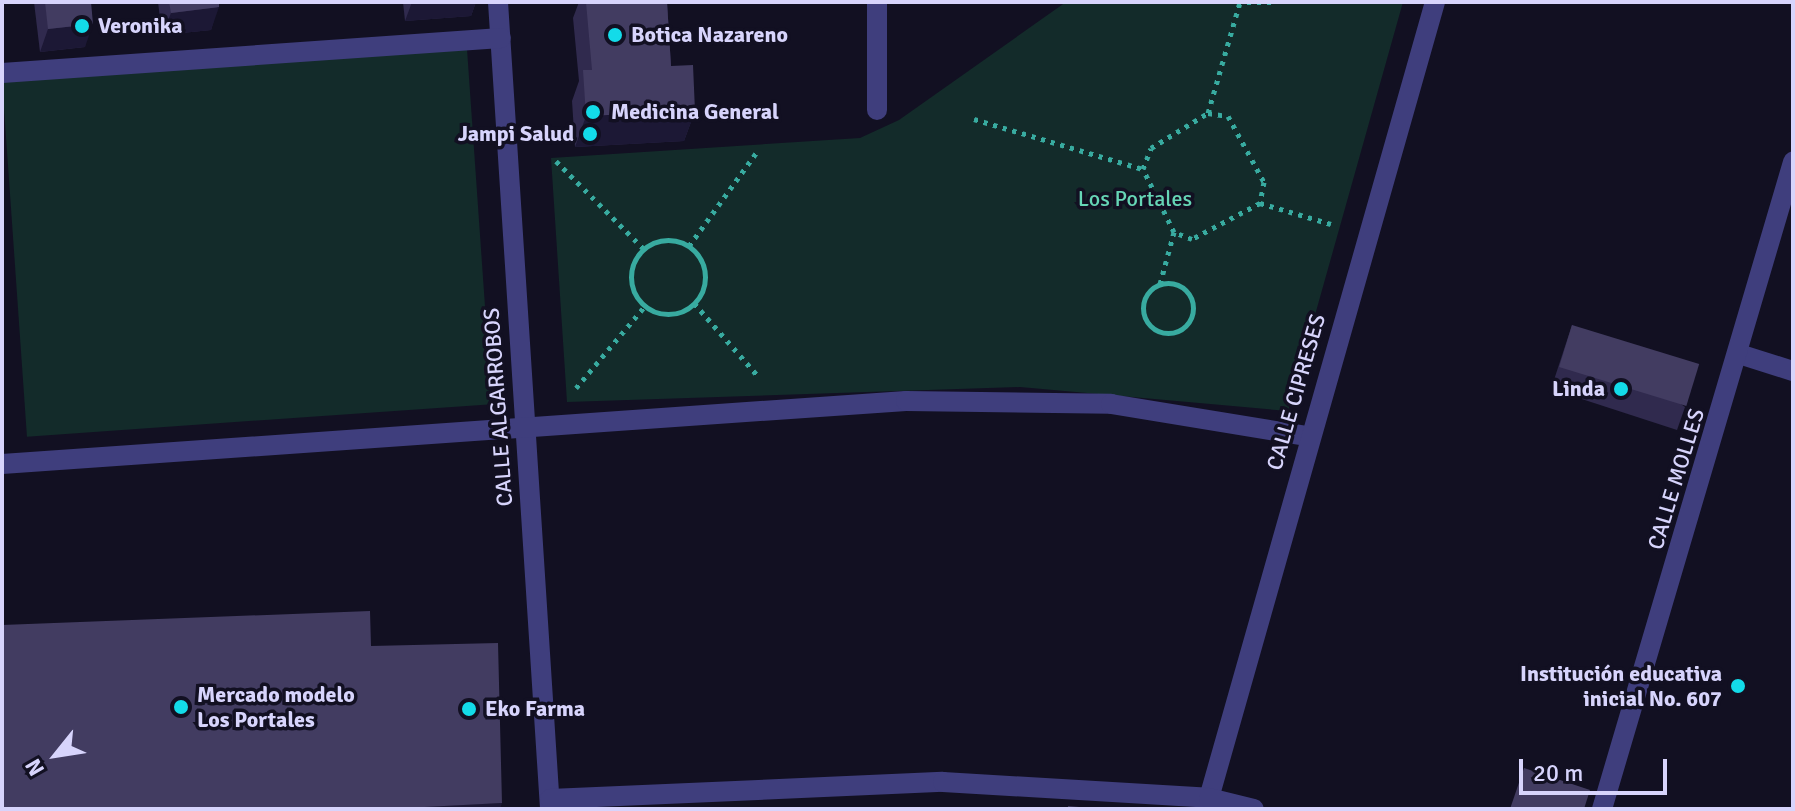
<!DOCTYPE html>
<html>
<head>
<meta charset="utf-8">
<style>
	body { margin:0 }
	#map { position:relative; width:1795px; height:811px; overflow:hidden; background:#121022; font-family:Signika,sans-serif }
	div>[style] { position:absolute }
	.green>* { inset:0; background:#132b2a; transform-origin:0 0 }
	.path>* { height:5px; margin-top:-2.5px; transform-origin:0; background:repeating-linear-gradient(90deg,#38aba0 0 4px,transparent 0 10px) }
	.path>.ring { margin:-2.5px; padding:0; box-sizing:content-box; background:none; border:5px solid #38aba0; border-radius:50% }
	.street>* { height:20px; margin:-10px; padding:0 10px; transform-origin:10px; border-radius:10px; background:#3f3e7d }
	.wall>* { inset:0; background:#302a4e }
	.shaded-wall>* { inset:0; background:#1c1835 }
	.building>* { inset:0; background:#423c61; transform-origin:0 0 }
	.dots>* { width:22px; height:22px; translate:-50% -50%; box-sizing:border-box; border:4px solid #121022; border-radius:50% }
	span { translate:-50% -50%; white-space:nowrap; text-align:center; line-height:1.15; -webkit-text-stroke:7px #121022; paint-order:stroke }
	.poi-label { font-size:22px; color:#d7d4fc; font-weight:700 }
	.left { translate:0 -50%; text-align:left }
	.right { translate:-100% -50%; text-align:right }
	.park-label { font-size:22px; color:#66d6b6 }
	.street-label { font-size:22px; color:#d7d4fc }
	.frame { position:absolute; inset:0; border:4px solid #d7d4fc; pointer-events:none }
	.north { position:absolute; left:16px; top:715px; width:80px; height:80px; -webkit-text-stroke:6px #121022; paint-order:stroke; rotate:240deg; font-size:22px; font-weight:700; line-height:32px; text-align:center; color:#d7d4fc }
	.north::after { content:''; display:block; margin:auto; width:28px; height:36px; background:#d7d4fc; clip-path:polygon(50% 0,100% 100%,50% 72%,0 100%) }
	.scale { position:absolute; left:1519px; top:759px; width:148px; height:36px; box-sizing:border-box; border:4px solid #d7d4fc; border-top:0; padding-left:10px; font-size:24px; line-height:28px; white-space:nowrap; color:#d7d4fc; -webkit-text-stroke:6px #121022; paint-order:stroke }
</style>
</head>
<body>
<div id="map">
	<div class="green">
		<div style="clip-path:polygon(1066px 2px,1403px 2px,1288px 411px,1020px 387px,567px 402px,551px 158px,860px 138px,899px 120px)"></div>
		<div style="left:467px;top:49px;width:356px;height:466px;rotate:86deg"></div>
	</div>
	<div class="path">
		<div style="left:1247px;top:2px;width:25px"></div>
		<div style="left:1208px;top:113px;width:20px;rotate:9deg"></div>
		<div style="left:1228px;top:116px;width:75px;rotate:61.4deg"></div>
		<div style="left:1264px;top:182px;width:21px;rotate:101deg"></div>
		<div style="left:1260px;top:203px;width:77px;rotate:152.1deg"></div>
		<div style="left:1192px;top:239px;width:19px;rotate:-159deg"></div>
		<div style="left:1174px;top:232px;width:70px;rotate:-116.2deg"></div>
		<div style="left:1143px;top:169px;width:22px;rotate:-69deg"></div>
		<div style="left:1151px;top:148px;width:67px;rotate:-31.6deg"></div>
		<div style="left:1208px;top:113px;width:116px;rotate:-73.9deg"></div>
		<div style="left:974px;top:119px;width:176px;rotate:16.5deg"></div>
		<div style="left:556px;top:161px;width:124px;rotate:45deg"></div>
		<div style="left:1260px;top:203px;width:74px;rotate:16.5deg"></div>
		<div class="ring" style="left:631px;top:240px;width:69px;height:69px"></div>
		<div style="left:689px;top:246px;width:115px;rotate:-54.2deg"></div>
		<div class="ring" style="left:1143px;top:283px;width:45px;height:45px"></div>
		<div style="left:1160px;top:284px;width:54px;rotate:-74.9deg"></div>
		<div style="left:694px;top:303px;width:96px;rotate:48.8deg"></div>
		<div style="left:576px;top:388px;width:107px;rotate:-49.9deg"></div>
	</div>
	<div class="street">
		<div style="left:498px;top:2px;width:809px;rotate:86.31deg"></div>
		<div style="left:877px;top:2px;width:108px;rotate:90deg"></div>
		<div style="left:2px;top:73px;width:500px;rotate:-4.01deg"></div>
		<div style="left:1739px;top:354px;width:57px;rotate:17.5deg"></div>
		<div style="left:2px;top:464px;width:906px;rotate:-3.99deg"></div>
		<div style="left:906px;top:401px;width:205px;rotate:0.8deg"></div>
		<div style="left:1111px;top:404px;width:199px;rotate:9.3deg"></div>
		<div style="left:1209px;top:798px;width:827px;rotate:-74.15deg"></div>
		<div style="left:550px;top:799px;width:393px;rotate:-2.5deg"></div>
		<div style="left:943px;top:782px;width:266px;rotate:3.4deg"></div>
		<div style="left:1209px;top:798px;width:46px;rotate:13.7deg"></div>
		<div style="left:1602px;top:809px;width:675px;rotate:-73.55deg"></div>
	</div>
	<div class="wall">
		<div style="clip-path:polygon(34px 2px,91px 2px,85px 47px,40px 52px)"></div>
		<div style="clip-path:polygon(158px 2px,219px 2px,211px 30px,162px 35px)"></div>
		<div style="clip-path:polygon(403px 2px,476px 2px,471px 16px,405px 21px)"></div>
		<div style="clip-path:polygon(579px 2px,667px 2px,671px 66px,695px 111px,684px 141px,575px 147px,572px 101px,579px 81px,573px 18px)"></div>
		<div style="clip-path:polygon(1572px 325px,1685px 407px,1677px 430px,1551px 389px)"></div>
	</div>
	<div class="shaded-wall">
		<div style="clip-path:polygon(412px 2px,476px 2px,471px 16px,405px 21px)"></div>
		<div style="clip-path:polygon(219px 7px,211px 30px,162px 35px,171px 13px)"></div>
		<div style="clip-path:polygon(93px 24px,85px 47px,40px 52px,48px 29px)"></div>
		<div style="clip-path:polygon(695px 111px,684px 141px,575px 147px,586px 116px)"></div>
		<div style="clip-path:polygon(502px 803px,500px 809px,385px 809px,386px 808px)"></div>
	</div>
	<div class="building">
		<div style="clip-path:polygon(45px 2px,91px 2px,93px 24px,48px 29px)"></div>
		<div style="clip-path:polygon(169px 2px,219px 2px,219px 7px,171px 13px)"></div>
		<div style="clip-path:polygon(586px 2px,667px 2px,671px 66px,693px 65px,695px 111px,586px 116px,583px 70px,592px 70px)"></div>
		<div style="left:1572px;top:325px;width:133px;height:44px;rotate:17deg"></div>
		<div style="clip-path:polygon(370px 611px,371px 646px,498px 643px,502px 803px,386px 809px,2px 809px,2px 625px)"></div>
		<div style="clip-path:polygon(1524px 768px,1590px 790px,1584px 809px,1510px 809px)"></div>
		<div style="clip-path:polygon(1068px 806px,1102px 809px,1068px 809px)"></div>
	</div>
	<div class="dots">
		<div style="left:82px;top:26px;background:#13dbe9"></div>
		<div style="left:615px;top:35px;background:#13dbe9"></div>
		<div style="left:593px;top:112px;background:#13dbe9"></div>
		<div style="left:590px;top:134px;background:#13dbe9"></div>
		<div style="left:1621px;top:389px;background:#13dbe9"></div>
		<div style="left:1738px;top:686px;background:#13dbe9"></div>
		<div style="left:181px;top:707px;background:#13dbe9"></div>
		<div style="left:469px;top:709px;background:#13dbe9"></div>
	</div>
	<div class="poi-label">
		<span class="left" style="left:98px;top:26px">Veronika</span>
		<span class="left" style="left:631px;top:35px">Botica Nazareno</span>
		<span class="left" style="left:611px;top:112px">Medicina General</span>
		<span class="right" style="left:574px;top:134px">Jampi Salud</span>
		<span class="right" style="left:1605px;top:389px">Linda</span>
		<span class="right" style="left:1722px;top:686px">Institución educativa<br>inicial No. 607</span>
		<span class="left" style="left:197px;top:707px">Mercado modelo<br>Los Portales</span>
		<span class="left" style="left:485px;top:709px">Eko Farma</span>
	</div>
	<div class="park-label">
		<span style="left:1135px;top:199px">Los Portales</span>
	</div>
	<div class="street-label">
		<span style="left:1296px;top:392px;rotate:-74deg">CALLE CIPRESES</span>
		<span style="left:498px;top:407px;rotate:-94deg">CALLE ALGARROBOS</span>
		<span style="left:1676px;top:479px;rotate:-73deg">CALLE MOLLES</span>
	</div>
	<div class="frame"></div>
	<div class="north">N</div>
	<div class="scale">20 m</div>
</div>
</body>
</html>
